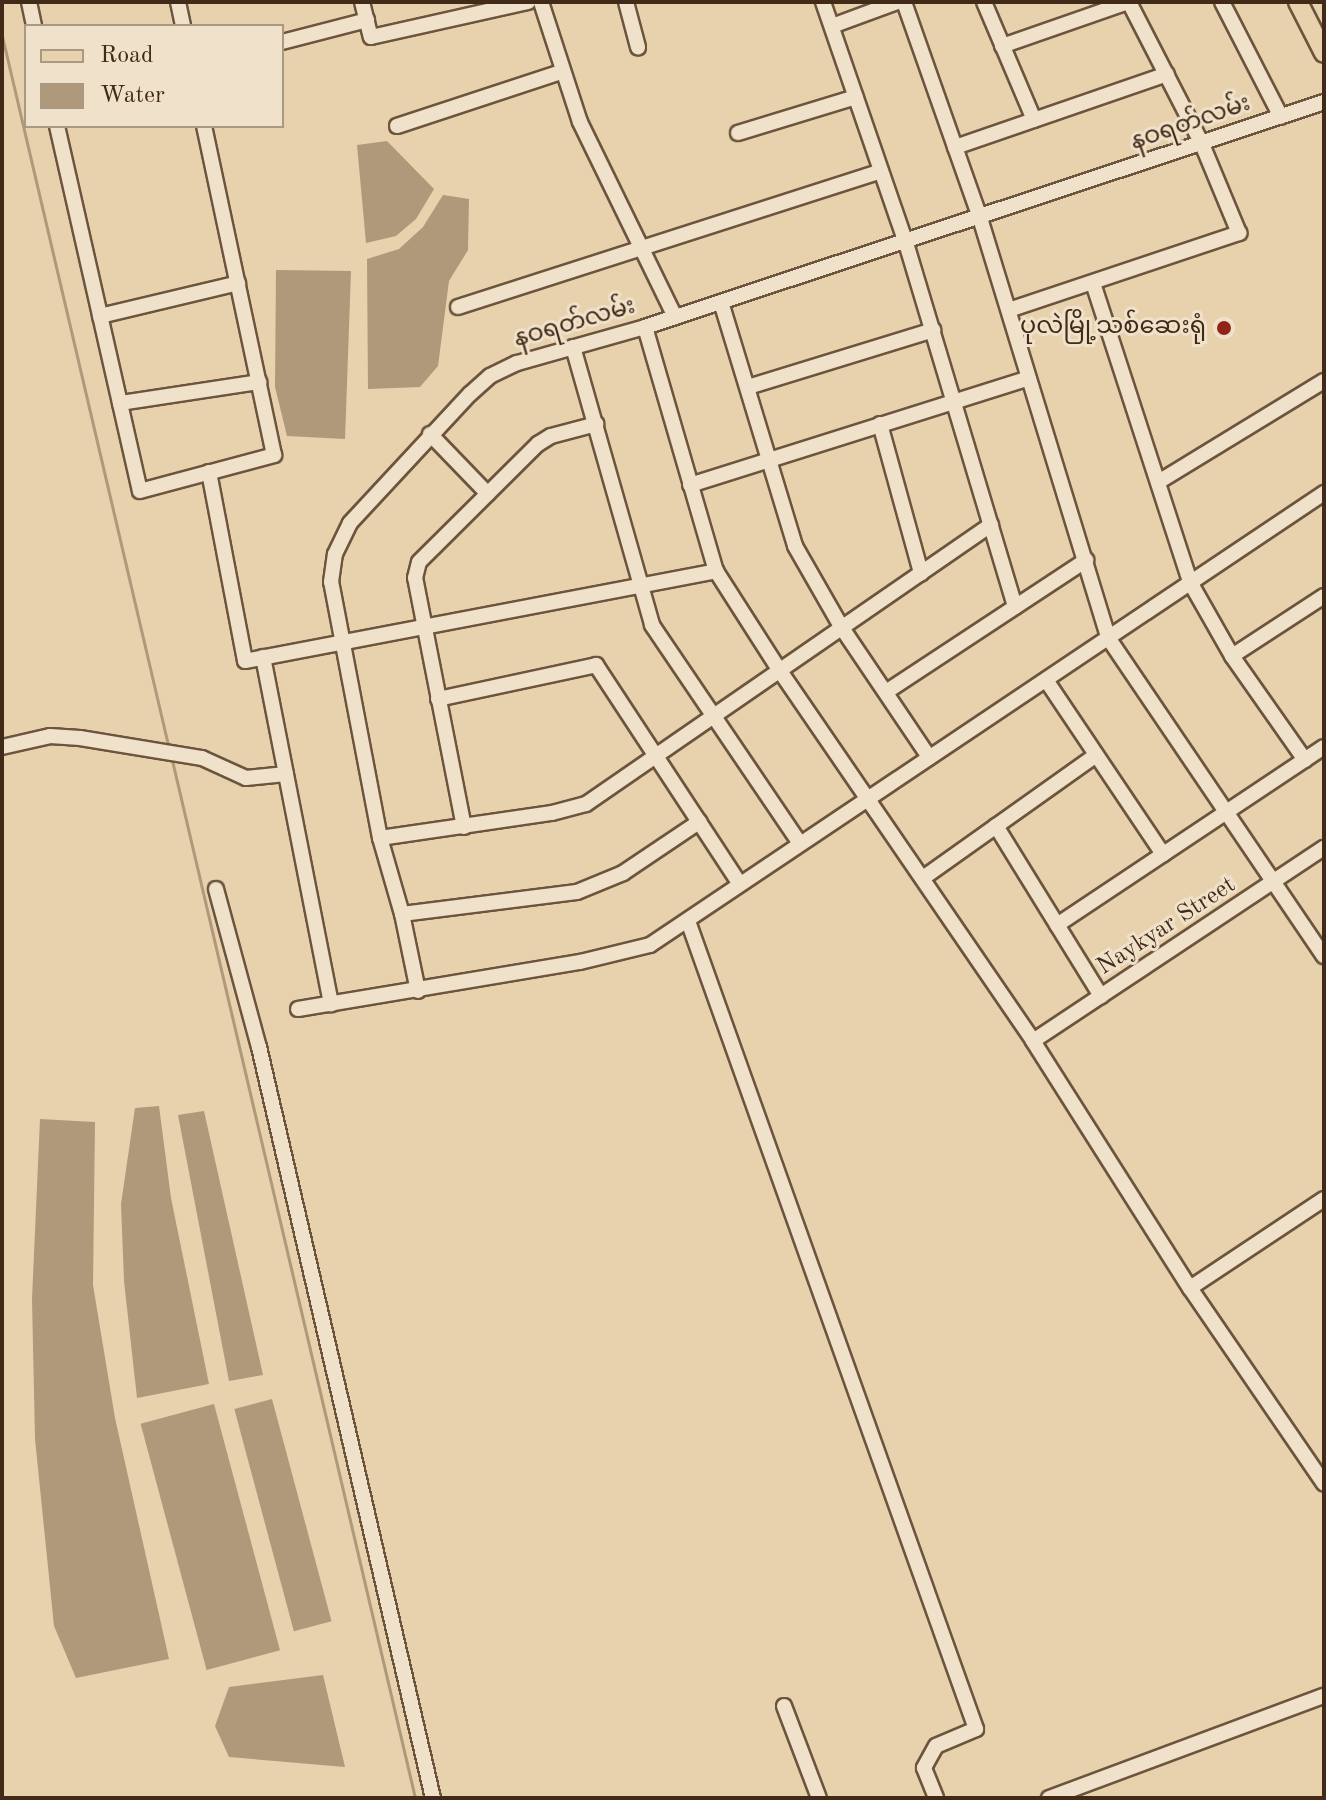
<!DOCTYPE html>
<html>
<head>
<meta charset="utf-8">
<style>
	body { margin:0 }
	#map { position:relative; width:1326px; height:1800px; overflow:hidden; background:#e8d1ad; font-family:"Old Standard TT","Noto Sans Myanmar",serif }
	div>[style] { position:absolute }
	.water>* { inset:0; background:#b0987a; transform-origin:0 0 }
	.stream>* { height:3px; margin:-1.5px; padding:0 1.5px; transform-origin:1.5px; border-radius:1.5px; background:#b0987a }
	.roads { filter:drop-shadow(2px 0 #6c543d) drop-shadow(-2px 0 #6c543d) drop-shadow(0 2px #6c543d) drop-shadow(0 -2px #6c543d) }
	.minor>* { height:14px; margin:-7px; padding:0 7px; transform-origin:7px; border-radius:7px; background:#f0e1ca }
	.major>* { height:18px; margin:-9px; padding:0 9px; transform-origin:9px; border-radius:9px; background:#e8d1ad }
	.dots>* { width:22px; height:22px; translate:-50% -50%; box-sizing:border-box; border:4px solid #f0e1ca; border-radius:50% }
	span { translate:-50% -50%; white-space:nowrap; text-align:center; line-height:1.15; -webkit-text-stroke:6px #f0e1ca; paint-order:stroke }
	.street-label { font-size:24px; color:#422a18 }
	.poi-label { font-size:24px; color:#422a18 }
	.right { translate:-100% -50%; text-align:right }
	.frame { position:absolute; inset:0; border:4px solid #422a18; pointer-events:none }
	.legend { position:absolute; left:24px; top:24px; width:260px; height:104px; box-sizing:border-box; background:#f0e1ca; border:2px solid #aa9883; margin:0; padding:10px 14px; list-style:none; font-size:24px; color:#422a18 }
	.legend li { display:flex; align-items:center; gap:16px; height:40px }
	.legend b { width:40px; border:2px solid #aa9883 }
</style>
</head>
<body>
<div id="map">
	<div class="water">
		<div style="clip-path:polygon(387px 141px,434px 189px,416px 219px,396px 236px,366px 243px,357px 145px)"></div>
		<div style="clip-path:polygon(443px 195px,469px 199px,468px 250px,449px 281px,438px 366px,420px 387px,368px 389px,367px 259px,399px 249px,423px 227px)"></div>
		<div style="clip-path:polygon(276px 270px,351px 271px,345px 439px,287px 436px,275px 387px)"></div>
		<div style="clip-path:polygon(159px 1106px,171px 1198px,209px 1384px,137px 1398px,124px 1281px,121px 1204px,135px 1108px)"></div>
		<div style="clip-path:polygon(204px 1111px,263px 1375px,229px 1381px,178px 1115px)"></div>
		<div style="clip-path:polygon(40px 1119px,95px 1122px,93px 1285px,115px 1418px,169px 1659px,76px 1678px,54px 1626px,35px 1439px,32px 1299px)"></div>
		<div style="left:272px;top:1399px;width:230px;height:39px;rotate:75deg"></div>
		<div style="left:214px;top:1404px;width:255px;height:76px;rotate:75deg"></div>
		<div style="clip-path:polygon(323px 1675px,345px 1767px,229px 1757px,215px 1726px,229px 1687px)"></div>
	</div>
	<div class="stream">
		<div style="left:2px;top:36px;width:732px;rotate:76.82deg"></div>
		<div style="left:171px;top:756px;width:1070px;rotate:76.82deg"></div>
	</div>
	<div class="roads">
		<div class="minor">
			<div style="left:29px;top:2px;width:25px;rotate:78deg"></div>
			<div style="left:178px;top:2px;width:25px;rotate:78deg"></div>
			<div style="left:362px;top:2px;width:36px;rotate:76deg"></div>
			<div style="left:371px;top:37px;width:161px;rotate:-12.6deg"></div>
			<div style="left:541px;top:2px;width:126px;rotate:72deg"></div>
			<div style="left:580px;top:122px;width:217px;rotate:64deg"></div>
			<div style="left:626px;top:2px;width:47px;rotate:75.1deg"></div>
			<div style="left:823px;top:2px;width:255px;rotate:71deg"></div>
			<div style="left:906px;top:243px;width:380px;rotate:73.3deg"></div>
			<div style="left:904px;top:2px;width:229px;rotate:70.6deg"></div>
			<div style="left:980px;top:218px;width:440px;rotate:73deg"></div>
			<div style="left:1109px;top:639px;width:383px;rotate:55.9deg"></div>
			<div style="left:984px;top:2px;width:128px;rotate:67deg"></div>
			<div style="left:1222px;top:2px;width:129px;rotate:62.8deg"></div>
			<div style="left:832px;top:26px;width:69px;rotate:-20.3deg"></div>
			<div style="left:282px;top:42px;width:88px;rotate:-14.5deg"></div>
			<div style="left:1002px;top:46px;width:133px;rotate:-19.2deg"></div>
			<div style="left:57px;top:126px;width:374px;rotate:77.2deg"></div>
			<div style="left:140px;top:491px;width:139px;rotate:-15deg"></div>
			<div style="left:274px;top:455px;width:336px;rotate:-102deg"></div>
			<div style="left:397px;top:126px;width:173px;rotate:-18.2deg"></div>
			<div style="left:738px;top:133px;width:123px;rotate:-17deg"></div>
			<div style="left:955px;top:147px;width:224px;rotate:-19deg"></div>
			<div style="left:1093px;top:283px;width:314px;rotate:72deg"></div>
			<div style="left:1190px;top:582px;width:85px;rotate:60.4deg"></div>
			<div style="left:1232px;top:656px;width:127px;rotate:54.9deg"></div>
			<div style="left:721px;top:302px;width:255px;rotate:73.1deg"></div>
			<div style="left:795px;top:546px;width:95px;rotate:60.2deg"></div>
			<div style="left:842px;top:628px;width:156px;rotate:56deg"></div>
			<div style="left:458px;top:307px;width:444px;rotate:-17.8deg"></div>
			<div style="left:1009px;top:310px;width:243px;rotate:-18.5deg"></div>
			<div style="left:1239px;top:233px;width:96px;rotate:-112.6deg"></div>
			<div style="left:1202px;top:144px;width:160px;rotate:-117.2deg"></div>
			<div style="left:100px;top:316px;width:142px;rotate:-13.4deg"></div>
			<div style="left:645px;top:327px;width:254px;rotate:73.8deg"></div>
			<div style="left:716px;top:571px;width:119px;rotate:57.4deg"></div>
			<div style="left:780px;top:671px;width:448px;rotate:55.6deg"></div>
			<div style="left:1033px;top:1041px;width:293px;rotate:57.6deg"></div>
			<div style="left:1190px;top:1288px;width:237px;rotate:55.6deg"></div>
			<div style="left:573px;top:347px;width:289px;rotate:74.1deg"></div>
			<div style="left:652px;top:625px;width:264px;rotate:55.9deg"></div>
			<div style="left:748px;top:387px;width:194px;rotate:-17.1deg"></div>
			<div style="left:120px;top:403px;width:141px;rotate:-8.6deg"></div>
			<div style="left:880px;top:424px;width:155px;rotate:74.6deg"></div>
			<div style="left:430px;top:434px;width:83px;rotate:46deg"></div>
			<div style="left:209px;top:472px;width:192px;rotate:79.2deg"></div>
			<div style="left:245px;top:661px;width:480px;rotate:-10.8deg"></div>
			<div style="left:1160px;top:481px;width:192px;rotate:-31.4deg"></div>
			<div style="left:690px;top:485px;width:355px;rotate:-17.5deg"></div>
			<div style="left:1232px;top:656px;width:110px;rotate:-33.1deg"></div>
			<div style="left:263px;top:657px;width:354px;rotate:78.9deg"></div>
			<div style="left:1046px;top:680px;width:210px;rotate:56.1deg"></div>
			<div style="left:886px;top:692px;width:240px;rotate:-33.4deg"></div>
			<div style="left:438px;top:699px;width:162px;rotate:-12.1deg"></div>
			<div style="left:596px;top:665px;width:262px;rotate:56.7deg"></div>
			<div style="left:2px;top:747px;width:49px;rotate:-12.9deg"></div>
			<div style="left:50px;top:736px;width:30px;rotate:4deg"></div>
			<div style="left:80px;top:738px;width:124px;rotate:9.3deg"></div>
			<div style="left:202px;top:758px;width:48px;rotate:24.4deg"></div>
			<div style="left:246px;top:778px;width:40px;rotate:-5.7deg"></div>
			<div style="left:996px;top:826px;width:200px;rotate:58.3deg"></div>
			<div style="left:464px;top:827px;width:254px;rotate:-101.1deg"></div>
			<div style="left:415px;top:578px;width:16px;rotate:-76deg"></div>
			<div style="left:419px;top:562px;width:168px;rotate:-44.8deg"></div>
			<div style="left:538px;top:444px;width:15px;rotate:-32deg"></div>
			<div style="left:551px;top:436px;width:47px;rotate:-14.9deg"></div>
			<div style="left:380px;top:838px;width:174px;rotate:-8.3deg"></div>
			<div style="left:552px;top:813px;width:35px;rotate:-15deg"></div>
			<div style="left:586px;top:804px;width:492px;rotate:-34.6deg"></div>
			<div style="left:923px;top:878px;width:212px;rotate:-35.4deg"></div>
			<div style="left:216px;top:889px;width:164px;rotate:74.8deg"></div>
			<div style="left:259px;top:1047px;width:771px;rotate:76.96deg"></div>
			<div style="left:402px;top:914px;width:176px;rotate:-7.2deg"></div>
			<div style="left:577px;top:892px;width:50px;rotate:-22.4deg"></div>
			<div style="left:623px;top:873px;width:92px;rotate:-33.9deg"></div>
			<div style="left:688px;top:921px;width:858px;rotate:70.38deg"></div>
			<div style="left:976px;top:1729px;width:43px;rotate:157deg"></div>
			<div style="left:936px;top:1746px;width:25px;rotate:119deg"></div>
			<div style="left:924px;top:1768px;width:32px;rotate:68deg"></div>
			<div style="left:1057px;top:925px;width:321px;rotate:-33.7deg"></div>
			<div style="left:418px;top:991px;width:79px;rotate:-101.7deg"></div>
			<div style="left:402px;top:914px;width:79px;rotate:-106.1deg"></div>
			<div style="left:380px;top:838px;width:261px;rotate:-100.8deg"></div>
			<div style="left:331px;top:582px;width:28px;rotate:-82deg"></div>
			<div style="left:335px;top:554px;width:34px;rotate:-64deg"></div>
			<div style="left:350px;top:523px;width:176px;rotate:-47.1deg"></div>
			<div style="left:470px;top:394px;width:27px;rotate:-42deg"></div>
			<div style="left:490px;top:376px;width:30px;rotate:-26deg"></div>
			<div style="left:517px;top:363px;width:133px;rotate:-15.7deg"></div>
			<div style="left:645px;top:327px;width:715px;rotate:-18.33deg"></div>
			<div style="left:298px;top:1009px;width:286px;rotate:-9.5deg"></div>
			<div style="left:580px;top:962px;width:72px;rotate:-13.7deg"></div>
			<div style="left:650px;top:945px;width:812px;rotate:-33.85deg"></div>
			<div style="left:1033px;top:1041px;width:349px;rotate:-33.6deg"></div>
			<div style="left:1190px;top:1288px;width:161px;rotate:-33.6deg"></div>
			<div style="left:784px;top:1706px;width:98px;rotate:69.2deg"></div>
			<div style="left:1049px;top:1798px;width:293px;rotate:-20.4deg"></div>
		</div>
		<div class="major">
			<div style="left:1298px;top:2px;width:57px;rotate:63deg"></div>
		</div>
	</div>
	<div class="dots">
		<div style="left:1224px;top:328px;background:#8f2418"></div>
	</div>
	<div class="street-label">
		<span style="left:1191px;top:124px;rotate:-19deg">နဝရတ်လမ်း</span>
		<span style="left:575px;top:324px;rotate:-16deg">နဝရတ်လမ်း</span>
		<span style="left:1167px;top:927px;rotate:-33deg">Naykyar Street</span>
	</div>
	<div class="poi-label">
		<span class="right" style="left:1206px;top:328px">ပုလဲမြို့သစ်ဆေးရုံ</span>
	</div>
	<div class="frame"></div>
	<ul class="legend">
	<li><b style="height:10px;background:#e8d1ad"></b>Road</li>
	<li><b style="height:22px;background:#b0987a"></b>Water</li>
	</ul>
</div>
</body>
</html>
